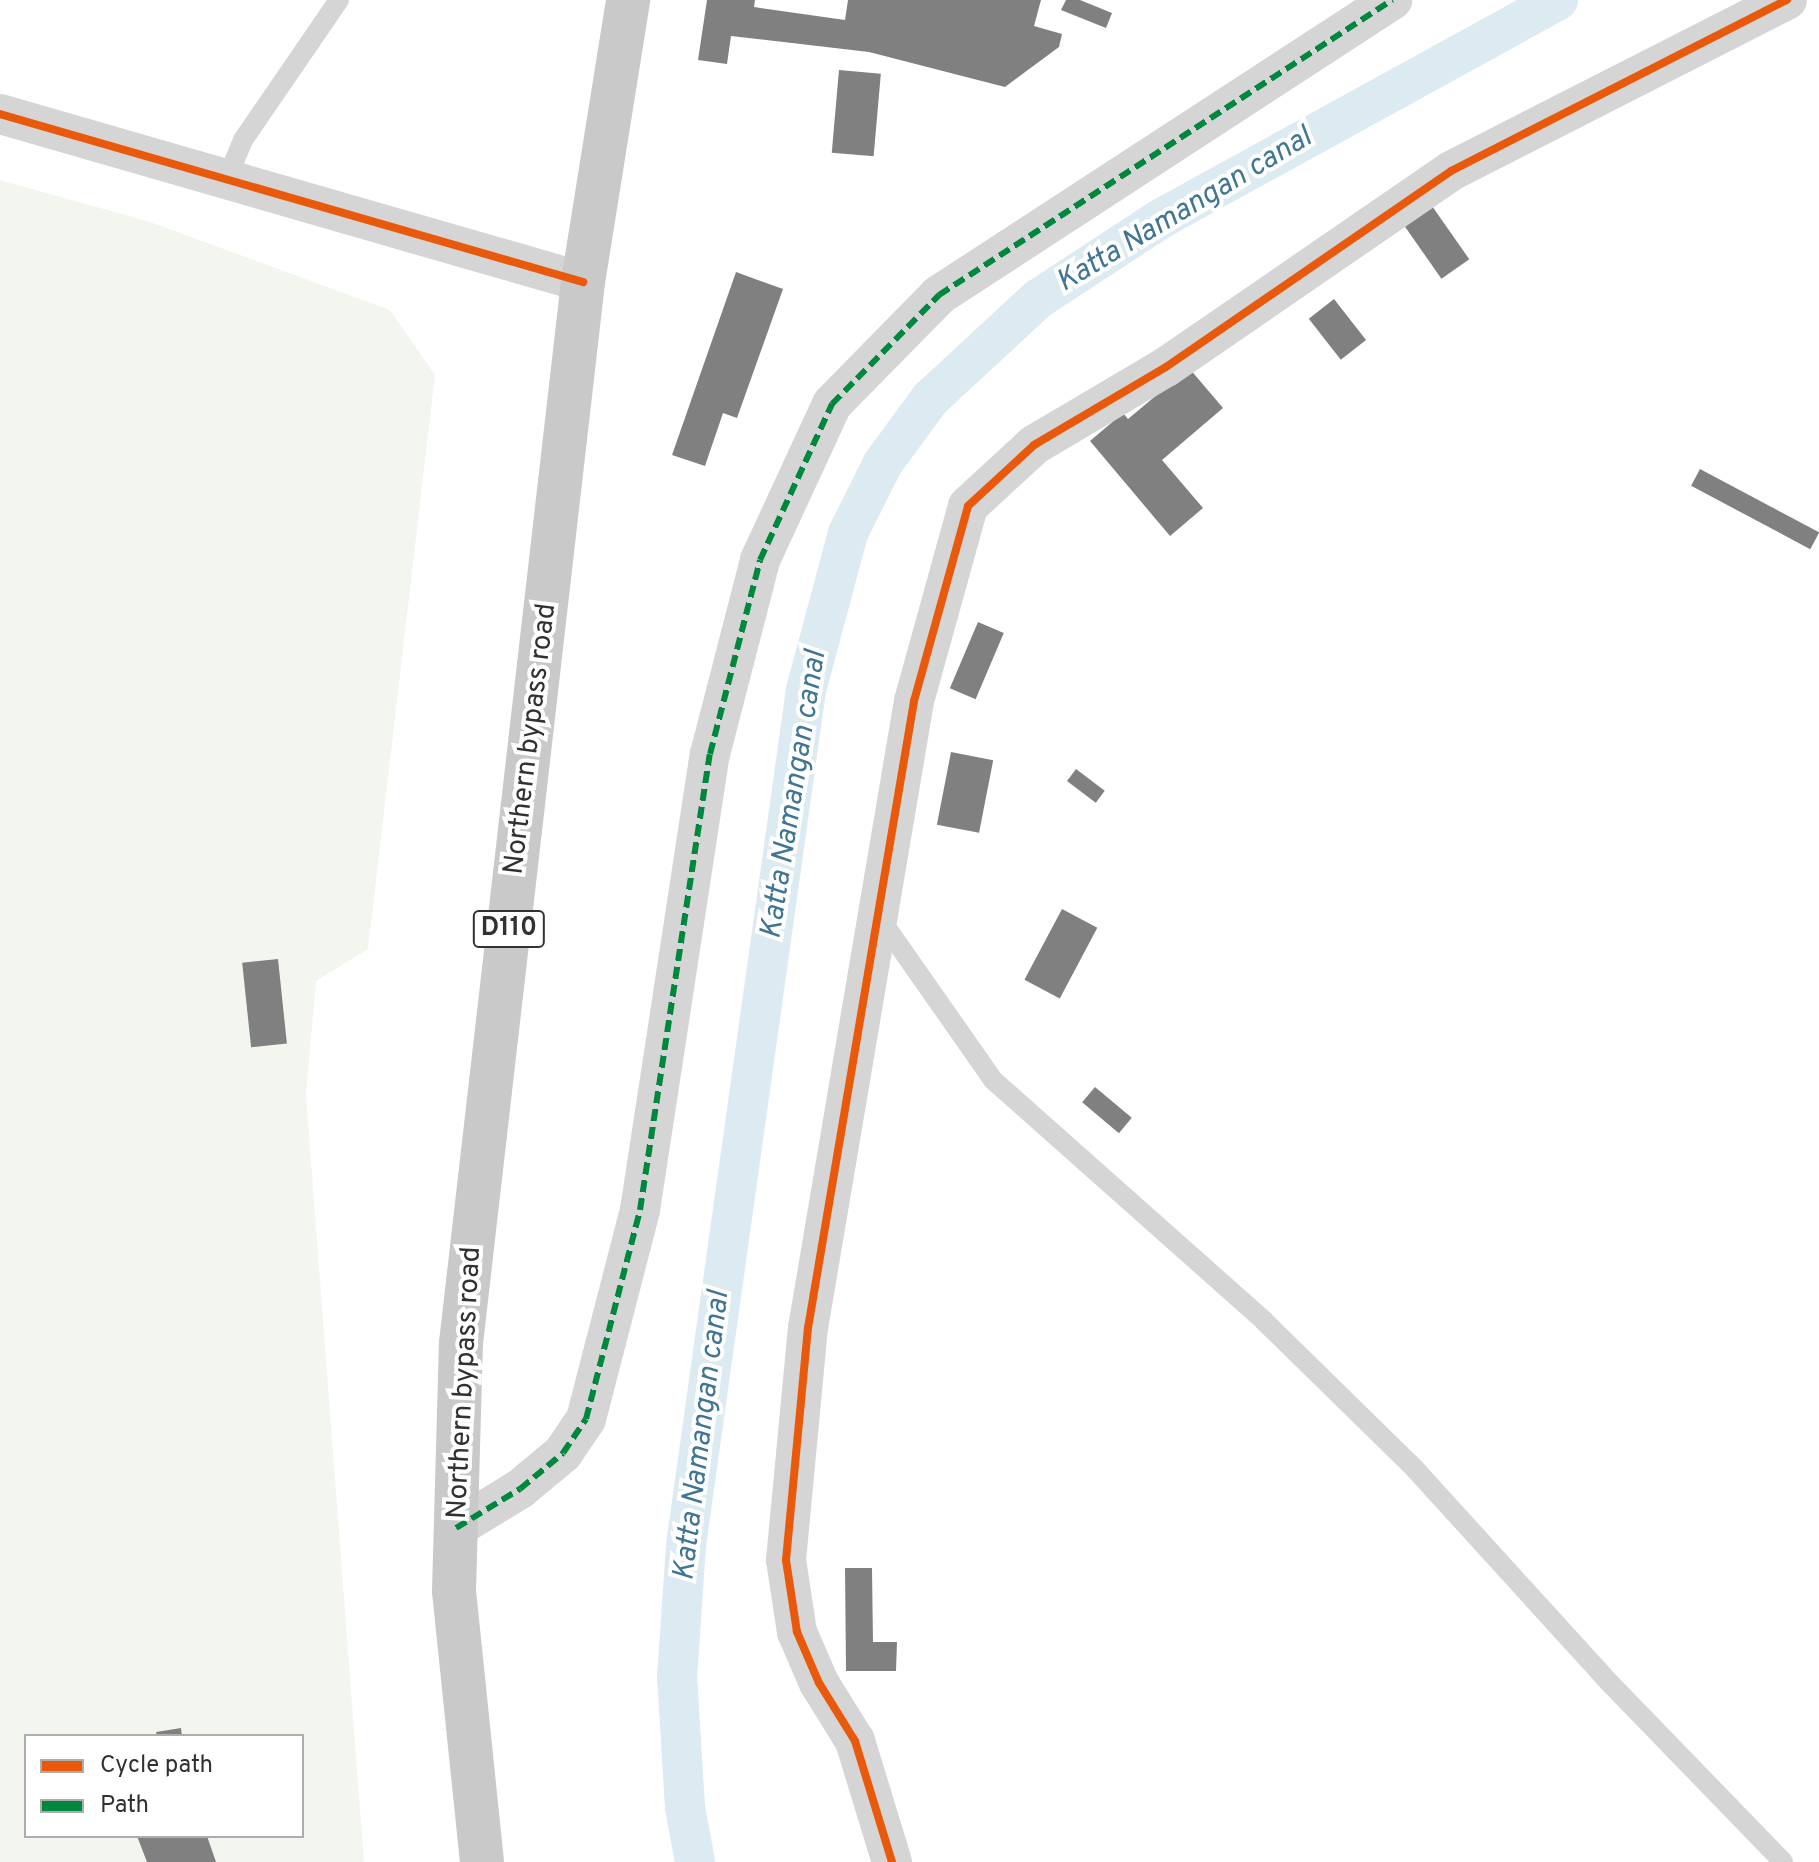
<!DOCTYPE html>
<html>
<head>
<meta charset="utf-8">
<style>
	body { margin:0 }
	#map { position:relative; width:1819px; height:1862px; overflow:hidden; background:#fff; font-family:Overpass,sans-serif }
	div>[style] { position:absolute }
	.green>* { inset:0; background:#f2f6ee }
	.canal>* { height:40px; margin:-20px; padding:0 20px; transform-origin:20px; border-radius:20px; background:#dceaf2 }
	.building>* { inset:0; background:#808080; transform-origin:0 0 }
	.lane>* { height:20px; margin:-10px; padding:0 10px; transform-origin:10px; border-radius:10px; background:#d5d5d5 }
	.street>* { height:40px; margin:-20px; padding:0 20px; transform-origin:20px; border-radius:20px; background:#d5d5d5 }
	.primary>* { height:44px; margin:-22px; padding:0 22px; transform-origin:22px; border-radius:22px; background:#c9c9c9 }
	.quiet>* { height:6px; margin-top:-3px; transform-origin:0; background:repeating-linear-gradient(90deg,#00873e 0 12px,transparent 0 18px) }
	.cycleway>* { height:8px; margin:-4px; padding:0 4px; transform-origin:4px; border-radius:4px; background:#e8590c }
	span { translate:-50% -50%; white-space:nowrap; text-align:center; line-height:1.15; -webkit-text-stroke:8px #fff; paint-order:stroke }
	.shield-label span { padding:2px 6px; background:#fff; border:2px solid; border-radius:6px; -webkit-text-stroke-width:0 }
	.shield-label { font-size:26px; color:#313131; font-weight:700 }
	.street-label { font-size:28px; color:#313131 }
	.water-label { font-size:30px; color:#407593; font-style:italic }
	.legend { position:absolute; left:24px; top:1734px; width:280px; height:104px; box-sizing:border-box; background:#fff; border:2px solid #adadad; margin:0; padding:10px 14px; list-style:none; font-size:24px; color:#313131 }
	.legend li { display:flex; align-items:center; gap:16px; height:40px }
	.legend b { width:40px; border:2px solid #adadad }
</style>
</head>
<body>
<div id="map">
	<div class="green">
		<div style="clip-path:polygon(evenodd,0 180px,150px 222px,390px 310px,435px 375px,368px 949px,316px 981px,306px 1095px,364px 1862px,0 1862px,0 180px,26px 1736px,302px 1736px,302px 1836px,26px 1836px,26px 1736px)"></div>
	</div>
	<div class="canal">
		<div style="left:695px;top:1862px;width:56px;rotate:-100.3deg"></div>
		<div style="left:685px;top:1807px;width:129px;rotate:-93.5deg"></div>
		<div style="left:677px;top:1678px;width:133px;rotate:-86.1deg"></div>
		<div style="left:686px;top:1545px;width:863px;rotate:-82.01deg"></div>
		<div style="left:806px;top:690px;width:163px;rotate:-75deg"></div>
		<div style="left:848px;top:533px;width:78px;rotate:-63.4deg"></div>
		<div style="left:883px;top:463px;width:79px;rotate:-53.7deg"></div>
		<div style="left:930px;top:399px;width:147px;rotate:-42.8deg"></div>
		<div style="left:1038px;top:299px;width:148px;rotate:-33.2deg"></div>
		<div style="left:1162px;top:218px;width:452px;rotate:-28.8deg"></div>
	</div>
	<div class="building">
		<div style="clip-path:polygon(707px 0,755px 0,754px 7px,845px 20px,848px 0,1041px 0,1034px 26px,1062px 34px,1059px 47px,1005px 87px,869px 52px,731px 36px,727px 64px,698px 60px)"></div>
		<div style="clip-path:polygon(1066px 0,1080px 0,1112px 13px,1106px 28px,1061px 10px)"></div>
		<div style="left:839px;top:70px;width:42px;height:83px;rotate:5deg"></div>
		<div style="left:1432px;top:206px;width:65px;height:34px;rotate:55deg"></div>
		<div style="clip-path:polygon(736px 272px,783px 289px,737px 418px,723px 413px,705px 466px,672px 455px)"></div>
		<div style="left:1334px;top:299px;width:52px;height:32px;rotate:52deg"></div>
		<div style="clip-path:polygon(1189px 368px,1223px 408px,1162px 460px,1203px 508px,1170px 536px,1090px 441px,1123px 413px,1128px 419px)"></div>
		<div style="left:1700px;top:469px;width:135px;height:19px;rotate:28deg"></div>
		<div style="left:978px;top:622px;width:28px;height:72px;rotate:23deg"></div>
		<div style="left:951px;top:752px;width:43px;height:74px;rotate:11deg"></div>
		<div style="left:1076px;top:769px;width:36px;height:15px;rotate:37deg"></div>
		<div style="left:1062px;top:909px;width:40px;height:80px;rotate:28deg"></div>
		<div style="left:278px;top:959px;width:85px;height:36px;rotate:84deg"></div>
		<div style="left:1095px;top:1087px;width:48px;height:20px;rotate:40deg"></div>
		<div style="clip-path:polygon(845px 1568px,872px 1568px,873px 1642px,897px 1642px,896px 1671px,846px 1671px)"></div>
		<div style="clip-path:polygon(181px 1728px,182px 1736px,157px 1736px,156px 1732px)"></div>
		<div style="clip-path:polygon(137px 1836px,207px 1836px,216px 1862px,147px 1862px)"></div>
	</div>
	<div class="lane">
		<div style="left:227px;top:179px;width:42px;rotate:-67.7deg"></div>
		<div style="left:243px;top:140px;width:170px;rotate:-55.6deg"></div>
		<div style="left:879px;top:917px;width:199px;rotate:55deg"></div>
		<div style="left:993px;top:1080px;width:363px;rotate:41.6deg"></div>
		<div style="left:1264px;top:1321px;width:211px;rotate:44.4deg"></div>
		<div style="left:1415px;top:1469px;width:281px;rotate:47.7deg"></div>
		<div style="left:1604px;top:1677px;width:257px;rotate:45.9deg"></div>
	</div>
	<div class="street">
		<div style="left:0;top:114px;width:607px;rotate:16.08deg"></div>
		<div style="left:456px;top:1528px;width:75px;rotate:-31.4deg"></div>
		<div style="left:520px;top:1489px;width:56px;rotate:-39.9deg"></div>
		<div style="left:563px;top:1453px;width:41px;rotate:-55.9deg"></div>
		<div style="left:586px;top:1419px;width:216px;rotate:-75.5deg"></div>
		<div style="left:640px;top:1210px;width:461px;rotate:-81.3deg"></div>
		<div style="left:710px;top:754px;width:200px;rotate:-75.5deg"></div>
		<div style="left:760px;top:560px;width:172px;rotate:-65.2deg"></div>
		<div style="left:832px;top:404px;width:153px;rotate:-45.5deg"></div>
		<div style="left:939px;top:295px;width:541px;rotate:-33.07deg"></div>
		<div style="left:892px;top:1862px;width:127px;rotate:-107deg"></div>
		<div style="left:855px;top:1741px;width:68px;rotate:-121.8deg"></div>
		<div style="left:819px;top:1683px;width:56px;rotate:-113.3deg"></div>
		<div style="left:797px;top:1632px;width:73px;rotate:-98.7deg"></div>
		<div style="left:786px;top:1560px;width:233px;rotate:-84.6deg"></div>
		<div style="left:808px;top:1328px;width:636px;rotate:-80.4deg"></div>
		<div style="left:914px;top:701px;width:202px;rotate:-74.5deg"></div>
		<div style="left:968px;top:506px;width:90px;rotate:-42.7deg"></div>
		<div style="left:1034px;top:445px;width:153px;rotate:-30.6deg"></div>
		<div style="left:1166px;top:367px;width:346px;rotate:-34.5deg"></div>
		<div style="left:1451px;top:171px;width:377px;rotate:-27deg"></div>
	</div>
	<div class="primary">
		<div style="left:482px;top:1862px;width:272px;rotate:-95.9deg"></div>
		<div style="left:454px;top:1591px;width:248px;rotate:-88.4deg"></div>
		<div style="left:461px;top:1343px;width:1068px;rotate:-83.44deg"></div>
		<div style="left:583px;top:282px;width:286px;rotate:-80.9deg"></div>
	</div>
	<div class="quiet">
		<div style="left:456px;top:1528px;width:75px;rotate:-31.4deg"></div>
		<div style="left:520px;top:1489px;width:56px;rotate:-39.9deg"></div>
		<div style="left:563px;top:1453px;width:41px;rotate:-55.9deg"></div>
		<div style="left:586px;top:1419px;width:216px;rotate:-75.5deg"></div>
		<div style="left:640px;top:1210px;width:461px;rotate:-81.3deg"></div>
		<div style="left:710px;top:754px;width:200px;rotate:-75.5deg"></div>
		<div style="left:760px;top:560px;width:172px;rotate:-65.2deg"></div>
		<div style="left:832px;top:404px;width:153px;rotate:-45.5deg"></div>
		<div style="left:939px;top:295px;width:541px;rotate:-33.07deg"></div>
	</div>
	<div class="cycleway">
		<div style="left:0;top:114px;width:607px;rotate:16.08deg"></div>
		<div style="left:892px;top:1862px;width:127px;rotate:-107deg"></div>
		<div style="left:855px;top:1741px;width:68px;rotate:-121.8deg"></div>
		<div style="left:819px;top:1683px;width:56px;rotate:-113.3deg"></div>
		<div style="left:797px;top:1632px;width:73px;rotate:-98.7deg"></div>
		<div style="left:786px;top:1560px;width:233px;rotate:-84.6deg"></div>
		<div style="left:808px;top:1328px;width:636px;rotate:-80.4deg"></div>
		<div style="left:914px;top:701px;width:202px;rotate:-74.5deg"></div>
		<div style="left:968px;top:506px;width:90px;rotate:-42.7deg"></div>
		<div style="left:1034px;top:445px;width:153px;rotate:-30.6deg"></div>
		<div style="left:1166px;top:367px;width:346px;rotate:-34.5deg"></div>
		<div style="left:1451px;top:171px;width:377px;rotate:-27deg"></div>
	</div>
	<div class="shield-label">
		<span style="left:509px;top:929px">D110</span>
	</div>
	<div class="street-label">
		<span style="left:531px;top:739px;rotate:-83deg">Northern bypass road</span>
		<span style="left:465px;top:1383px;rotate:-87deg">Northern bypass road</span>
	</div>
	<div class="water-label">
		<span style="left:1185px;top:211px;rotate:-31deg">Katta Namangan canal</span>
		<span style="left:795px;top:795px;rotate:-81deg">Katta Namangan canal</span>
		<span style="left:703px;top:1436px;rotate:-83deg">Katta Namangan canal</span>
	</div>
	<ul class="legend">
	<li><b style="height:10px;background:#e8590c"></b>Cycle path</li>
	<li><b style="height:10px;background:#00873e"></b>Path</li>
	</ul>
</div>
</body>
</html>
